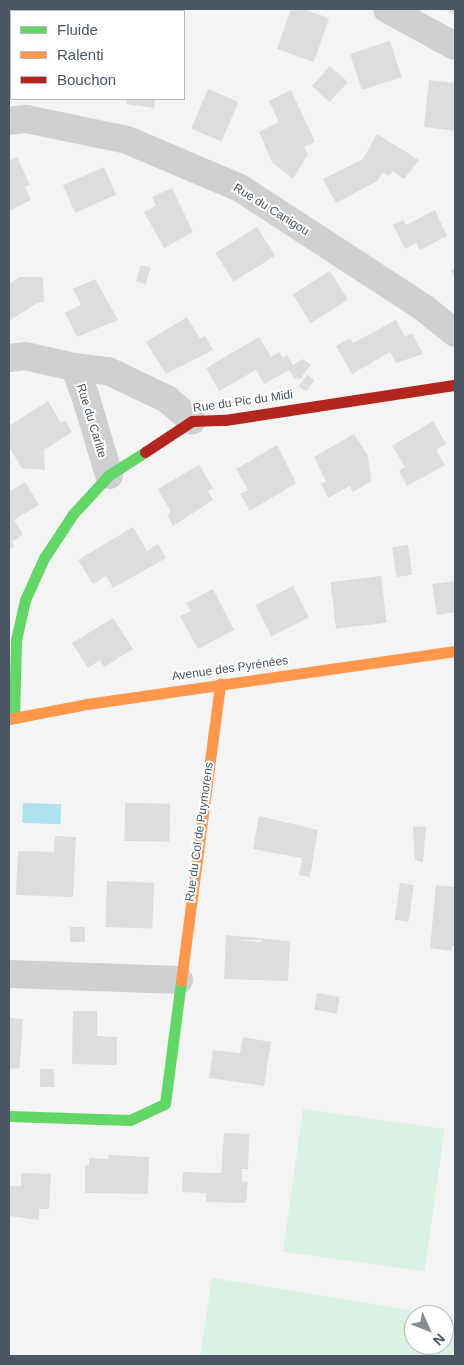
<!DOCTYPE html>
<html>
<head>
<meta charset="utf-8">
<style>
	body { margin:0 }
	#map { position:relative; width:464px; height:1365px; overflow:hidden; background:#f4f4f4; font-family:Helvetica,sans-serif }
	div>[style] { position:absolute }
	.green>* { inset:0; background:#d9f2e3; transform-origin:0 0 }
	.water>* { inset:0; background:#aee2f0; transform-origin:0 0 }
	.building>* { inset:0; background:#ddddde; transform-origin:0 0 }
	.street>* { height:28px; margin:-14px; padding:0 14px; transform-origin:14px; border-radius:14px; background:#ced0d2 }
	.fast>* { height:11px; margin:-5.5px; padding:0 5.5px; transform-origin:5.5px; border-radius:5.5px; background:#63d668 }
	.slow>* { height:11px; margin:-5.5px; padding:0 5.5px; transform-origin:5.5px; border-radius:5.5px; background:#ff974d }
	.jam>* { height:11px; margin:-5.5px; padding:0 5.5px; transform-origin:5.5px; border-radius:5.5px; background:#b3261e }
	span { translate:-50% -50%; white-space:nowrap; text-align:center; line-height:1.15; -webkit-text-stroke:4px #fff; paint-order:stroke }
	.street-label { font-size:12px; color:#4a5661 }
	.frame { position:absolute; inset:0; border:10px solid #4a5661; pointer-events:none }
	.legend { position:absolute; left:10px; top:10px; width:175px; height:90px; box-sizing:border-box; background:#fff; border:1px solid #b7bbc0; margin:0; padding:6px 9px; list-style:none; font-size:15px; color:#4a5661 }
	.legend li { display:flex; align-items:center; gap:10px; height:25px }
	.legend b { width:25px; border:1px solid #b7bbc0 }
	.north { position:absolute; left:404px; top:1305px; width:50px; height:50px; box-sizing:border-box; background:#fff; border:1px solid #b7bbc0; border-radius:50%; rotate:134deg; font-size:14px; font-weight:700; line-height:20px; text-align:center; color:#4a5661 }
	.north::after { content:''; display:block; margin:auto; width:18px; height:22px; background:#868d94; clip-path:polygon(50% 0,100% 100%,50% 72%,0 100%) }
</style>
</head>
<body>
<div id="map">
	<div class="green">
		<div style="left:303px;top:1109px;width:143px;height:144px;rotate:8deg"></div>
		<div style="clip-path:polygon(212px 1278px,442px 1315px,414px 1315px,414px 1345px,444px 1345px,444px 1315px,455px 1317px,455px 1356px,200px 1356px)"></div>
	</div>
	<div class="water">
		<div style="left:23px;top:803px;width:38px;height:20px;rotate:2deg"></div>
	</div>
	<div class="building">
		<div style="clip-path:polygon(291px 9px,302px 9px,329px 18px,314px 62px,277px 49px)"></div>
		<div style="clip-path:polygon(444px 9px,455px 9px,455px 15px)"></div>
		<div style="left:390px;top:41px;width:38px;height:42px;rotate:72deg"></div>
		<div style="left:330px;top:66px;width:24px;height:27px;rotate:42deg"></div>
		<div style="clip-path:polygon(429px 80px,455px 83px,455px 131px,424px 127px)"></div>
		<div style="left:208px;top:89px;width:33px;height:43px;rotate:23deg"></div>
		<div style="clip-path:polygon(291px 90px,315px 142px,304px 147px,308px 154px,293px 179px,272px 162px,259px 132px,279px 122px,269px 101px)"></div>
		<div style="clip-path:polygon(155px 99px,154px 108px,126px 104px,127px 101px,122px 100px)"></div>
		<div style="clip-path:polygon(377px 134px,419px 160px,404px 179px,393px 171px,389px 176px,383px 172px,377px 181px,336px 203px,323px 179px,363px 159px)"></div>
		<div style="clip-path:polygon(17px 157px,30px 185px,25px 187px,31px 200px,9px 211px,9px 161px)"></div>
		<div style="left:104px;top:167px;width:30px;height:45px;rotate:66deg"></div>
		<div style="clip-path:polygon(172px 188px,193px 232px,164px 248px,144px 212px,156px 206px,152px 197px)"></div>
		<div style="clip-path:polygon(435px 210px,447px 236px,420px 250px,416px 243px,405px 249px,393px 225px,403px 220px,406px 225px)"></div>
		<div style="left:257px;top:227px;width:34px;height:49px;rotate:58deg"></div>
		<div style="left:141px;top:265px;width:10px;height:17px;rotate:17deg"></div>
		<div style="clip-path:polygon(455px 268px,455px 278px,451px 270px)"></div>
		<div style="left:330px;top:271px;width:34px;height:44px;rotate:58deg"></div>
		<div style="clip-path:polygon(20px 277px,43px 277px,44px 302px,37px 303px,9px 321px,9px 284px)"></div>
		<div style="clip-path:polygon(95px 279px,118px 320px,77px 337px,65px 313px,81px 305px,73px 289px)"></div>
		<div style="clip-path:polygon(187px 317px,200px 339px,205px 336px,213px 350px,166px 374px,146px 342px)"></div>
		<div style="clip-path:polygon(396px 320px,405px 337px,412px 333px,423px 354px,396px 363px,390px 352px,352px 374px,336px 346px,350px 338px,353px 343px)"></div>
		<div style="clip-path:polygon(259px 337px,271px 357px,279px 352px,283px 358px,287px 355px,293px 365px,303px 359px,311px 365px,300px 379px,294px 378px,289px 370px,264px 384px,256px 370px,219px 391px,206px 368px)"></div>
		<div style="left:307px;top:375px;width:9px;height:14px;rotate:36deg"></div>
		<div style="clip-path:polygon(48px 401px,61px 423px,65px 420px,72px 432px,44px 450px,45px 470px,22px 468px,9px 447px,9px 426px)"></div>
		<div style="clip-path:polygon(433px 421px,446px 444px,436px 450px,445px 465px,407px 486px,399px 471px,405px 467px,392px 446px)"></div>
		<div style="clip-path:polygon(354px 434px,368px 456px,371px 481px,353px 492px,350px 486px,328px 498px,321px 484px,326px 481px,314px 457px)"></div>
		<div style="clip-path:polygon(277px 445px,296px 483px,250px 511px,240px 494px,248px 490px,236px 469px)"></div>
		<div style="clip-path:polygon(199px 465px,213px 488px,208px 491px,213px 500px,173px 526px,167px 514px,171px 512px,158px 489px)"></div>
		<div style="clip-path:polygon(25px 482px,39px 505px,14px 520px,23px 534px,12px 542px,14px 546px,9px 550px,9px 492px)"></div>
		<div style="clip-path:polygon(133px 527px,147px 551px,158px 544px,166px 558px,113px 588px,106px 576px,93px 584px,78px 560px)"></div>
		<div style="left:408px;top:545px;width:30px;height:16px;rotate:82deg"></div>
		<div style="left:381px;top:576px;width:47px;height:51px;rotate:83deg"></div>
		<div style="clip-path:polygon(455px 581px,455px 612px,437px 615px,432px 584px)"></div>
		<div style="left:293px;top:586px;width:35px;height:42px;rotate:63deg"></div>
		<div style="clip-path:polygon(213px 589px,234px 630px,198px 649px,180px 616px,191px 611px,186px 603px)"></div>
		<div style="clip-path:polygon(113px 618px,133px 649px,104px 667px,100px 660px,88px 668px,72px 643px)"></div>
		<div style="left:125px;top:803px;width:45px;height:38px;rotate:1deg"></div>
		<div style="clip-path:polygon(259px 816px,318px 830px,310px 877px,299px 875px,302px 858px,253px 849px)"></div>
		<div style="clip-path:polygon(413px 826px,426px 827px,423px 862px,415px 860px)"></div>
		<div style="clip-path:polygon(55px 836px,76px 837px,73px 897px,16px 895px,18px 851px,54px 852px)"></div>
		<div style="left:107px;top:881px;width:47px;height:46px;rotate:2deg"></div>
		<div style="left:400px;top:883px;width:14px;height:37px;rotate:8deg"></div>
		<div style="clip-path:polygon(436px 885px,455px 887px,455px 946px,452px 946px,452px 951px,430px 948px)"></div>
		<div style="left:70px;top:927px;width:15px;height:15px"></div>
		<div style="clip-path:polygon(evenodd,226px 935px,290px 941px,288px 981px,224px 979px,226px 935px,235px 940px,262px 940px,261px 942px,235px 940px)"></div>
		<div style="left:317px;top:993px;width:23px;height:17px;rotate:10deg"></div>
		<div style="clip-path:polygon(73px 1011px,97px 1011px,97px 1036px,117px 1037px,117px 1065px,72px 1064px)"></div>
		<div style="left:9px;top:1018px;width:14px;height:50px;rotate:4deg"></div>
		<div style="clip-path:polygon(243px 1037px,271px 1042px,264px 1086px,209px 1078px,213px 1050px,240px 1053px)"></div>
		<div style="left:40px;top:1069px;width:14px;height:18px"></div>
		<div style="clip-path:polygon(224px 1133px,249px 1134px,248px 1169px,242px 1169px,242px 1181px,248px 1182px,246px 1203px,206px 1202px,206px 1193px,182px 1192px,183px 1172px,221px 1173px)"></div>
		<div style="clip-path:polygon(109px 1155px,149px 1157px,148px 1194px,85px 1193px,85px 1165px,89px 1165px,89px 1158px,108px 1159px)"></div>
		<div style="clip-path:polygon(21px 1173px,51px 1174px,49px 1209px,39px 1209px,39px 1220px,9px 1216px,9px 1186px,21px 1186px)"></div>
	</div>
	<div class="street">
		<div style="left:387px;top:9px;width:77px;rotate:28.6deg"></div>
		<div style="left:9px;top:121px;width:17px;rotate:-7deg"></div>
		<div style="left:26px;top:119px;width:103px;rotate:11.7deg"></div>
		<div style="left:127px;top:140px;width:123px;rotate:23deg"></div>
		<div style="left:240px;top:188px;width:220px;rotate:33.1deg"></div>
		<div style="left:424px;top:308px;width:40px;rotate:39deg"></div>
		<div style="left:9px;top:358px;width:16px;rotate:-7deg"></div>
		<div style="left:25px;top:356px;width:50px;rotate:12.7deg"></div>
		<div style="left:109px;top:475px;width:84px;rotate:-106.7deg"></div>
		<div style="left:85px;top:395px;width:30px;rotate:-111deg"></div>
		<div style="left:74px;top:367px;width:34px;rotate:7deg"></div>
		<div style="left:108px;top:371px;width:65px;rotate:25.4deg"></div>
		<div style="left:167px;top:399px;width:33px;rotate:41deg"></div>
		<div style="left:9px;top:974px;width:170px;rotate:2deg"></div>
	</div>
	<div class="fast">
		<div style="left:14px;top:718px;width:78px;rotate:-88.5deg"></div>
		<div style="left:16px;top:640px;width:41px;rotate:-77.3deg"></div>
		<div style="left:25px;top:600px;width:46px;rotate:-65.7deg"></div>
		<div style="left:44px;top:558px;width:53px;rotate:-56.6deg"></div>
		<div style="left:73px;top:514px;width:53px;rotate:-47.3deg"></div>
		<div style="left:109px;top:475px;width:43px;rotate:-32.6deg"></div>
		<div style="left:9px;top:1116px;width:121px;rotate:1.9deg"></div>
		<div style="left:130px;top:1120px;width:38px;rotate:-25deg"></div>
		<div style="left:165px;top:1104px;width:124px;rotate:-82.6deg"></div>
	</div>
	<div class="slow">
		<div style="left:9px;top:719px;width:79px;rotate:-10.9deg"></div>
		<div style="left:87px;top:704px;width:372px;rotate:-8.2deg"></div>
		<div style="left:181px;top:981px;width:300px;rotate:-82.5deg"></div>
	</div>
	<div class="jam">
		<div style="left:145px;top:452px;width:56px;rotate:-33.4deg"></div>
		<div style="left:192px;top:421px;width:33px;rotate:-2deg"></div>
		<div style="left:225px;top:420px;width:233px;rotate:-8.7deg"></div>
	</div>
	<div class="street-label">
		<span style="left:271px;top:210px;rotate:32deg">Rue du Canigou</span>
		<span style="left:243px;top:402px;rotate:-8deg">Rue du Pic du Midi</span>
		<span style="left:91px;top:421px;rotate:73deg">Rue du Carlite</span>
		<span style="left:230px;top:669px;rotate:-8deg">Avenue des Pyrénées</span>
		<span style="left:200px;top:832px;rotate:-82deg">Rue du Col de Puymorens</span>
	</div>
	<div class="frame"></div>
	<ul class="legend">
	<li><b style="height:6px;background:#63d668"></b>Fluide</li>
	<li><b style="height:6px;background:#ff974d"></b>Ralenti</li>
	<li><b style="height:6px;background:#b3261e"></b>Bouchon</li>
	</ul>
	<div class="north">N</div>
</div>
</body>
</html>
